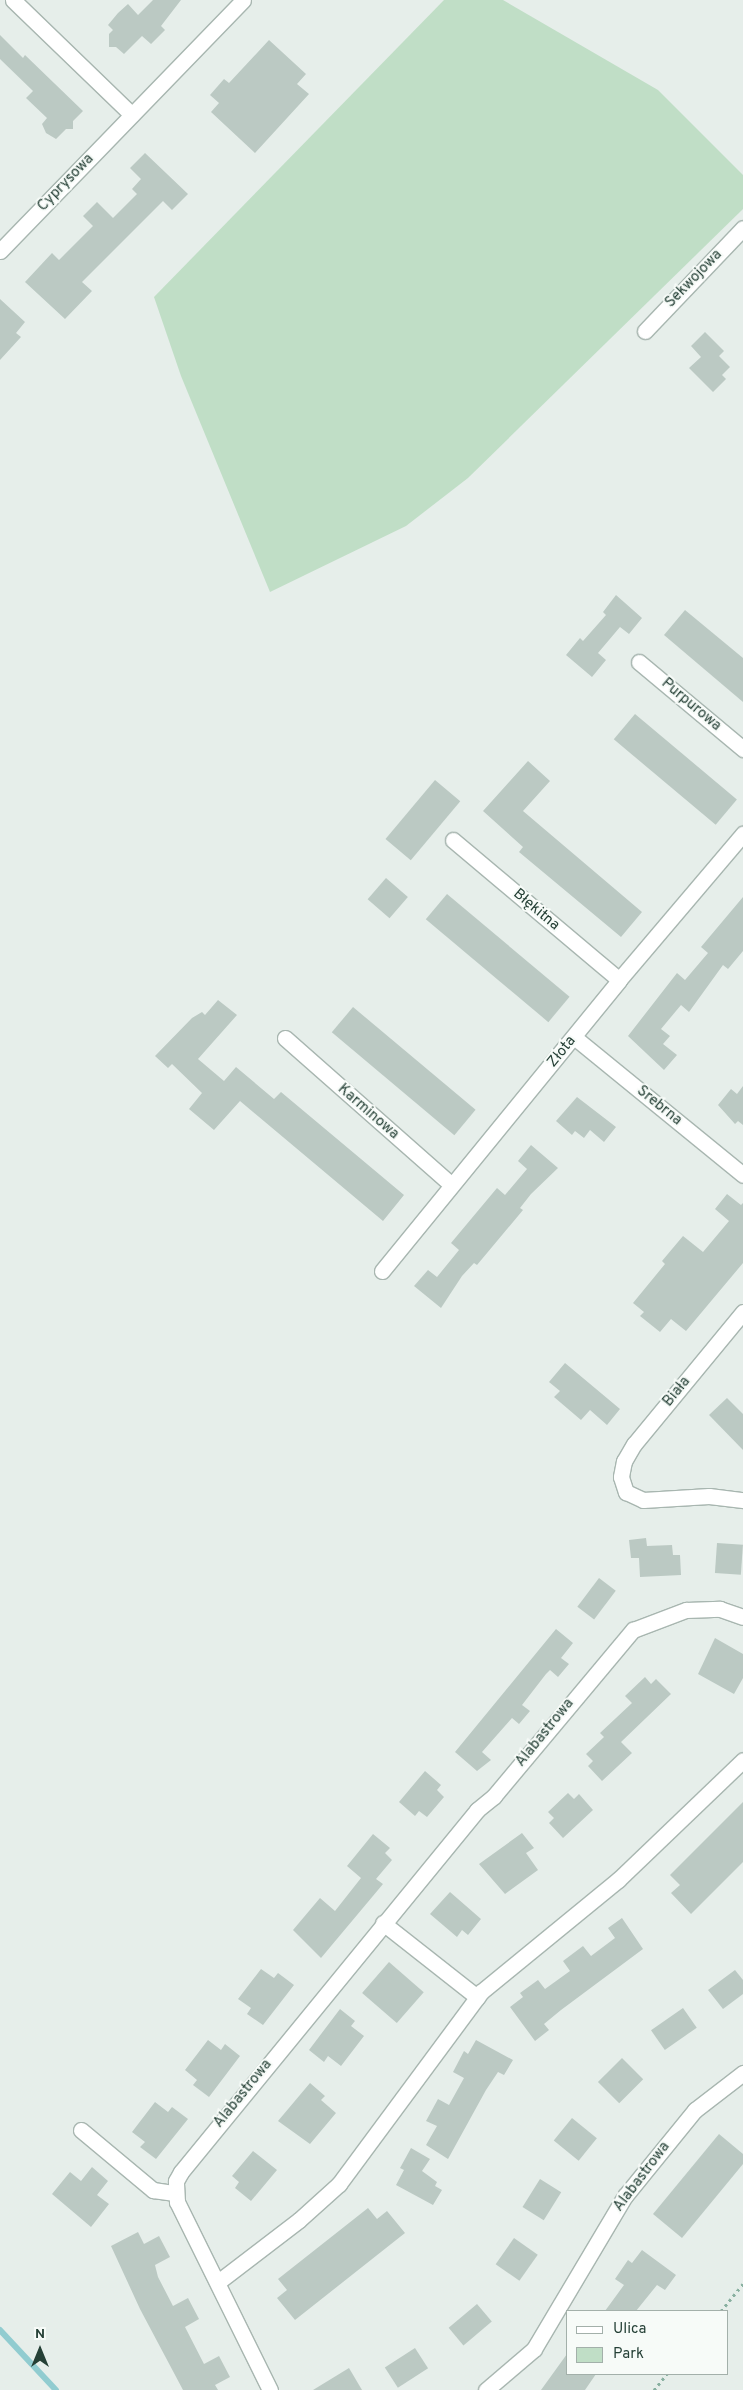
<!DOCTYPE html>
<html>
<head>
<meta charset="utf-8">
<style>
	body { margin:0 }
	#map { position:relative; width:743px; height:2390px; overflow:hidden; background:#e6eeea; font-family:Overpass,sans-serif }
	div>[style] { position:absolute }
	.green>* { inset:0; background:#c0dec6 }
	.stream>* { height:6px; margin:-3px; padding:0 3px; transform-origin:3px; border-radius:3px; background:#91ccd0 }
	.building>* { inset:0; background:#bbc9c3; transform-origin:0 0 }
	.path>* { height:3px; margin-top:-1.5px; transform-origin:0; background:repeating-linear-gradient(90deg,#88b0a0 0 2.5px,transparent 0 6.5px) }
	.roads { filter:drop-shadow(1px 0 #a8b6b0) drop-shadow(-1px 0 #a8b6b0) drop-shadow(0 1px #a8b6b0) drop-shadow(0 -1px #a8b6b0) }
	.minor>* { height:15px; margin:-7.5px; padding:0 7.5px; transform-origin:7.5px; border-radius:7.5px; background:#fff }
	span { translate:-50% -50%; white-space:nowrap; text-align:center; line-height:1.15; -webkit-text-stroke:4px #f7fbf8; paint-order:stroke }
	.street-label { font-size:15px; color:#254036 }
	.legend { position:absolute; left:566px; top:2310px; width:162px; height:65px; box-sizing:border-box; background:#f7fbf8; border:1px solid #a3b0aa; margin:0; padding:6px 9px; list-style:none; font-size:15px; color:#254036 }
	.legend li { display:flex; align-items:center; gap:10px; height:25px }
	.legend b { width:25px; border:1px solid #a3b0aa }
	.north { position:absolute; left:15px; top:2325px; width:50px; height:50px; -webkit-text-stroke:4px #f7fbf8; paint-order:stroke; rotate:0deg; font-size:14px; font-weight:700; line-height:20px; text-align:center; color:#254036 }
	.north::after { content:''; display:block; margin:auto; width:18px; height:22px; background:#254036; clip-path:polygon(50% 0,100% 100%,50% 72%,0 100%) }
</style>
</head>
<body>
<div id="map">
	<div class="green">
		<div style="clip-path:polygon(444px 0,503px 0,658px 90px,743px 175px,743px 209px,468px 478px,406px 526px,270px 592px,181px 376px,154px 297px)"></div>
	</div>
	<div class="stream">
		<div style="left:0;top:2330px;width:82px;rotate:47deg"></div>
	</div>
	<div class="building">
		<div style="clip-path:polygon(153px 0,181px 0,161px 26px,165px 30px,151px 44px,142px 36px,124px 54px,116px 47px,109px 47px,109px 34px,113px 30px,108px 25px,118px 13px,128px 4px,138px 15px)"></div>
		<div style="clip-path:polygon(0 35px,23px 58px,25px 55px,83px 111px,73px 121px,73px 129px,66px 129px,56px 139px,46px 133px,42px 124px,47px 118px,26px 98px,33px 91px,0 59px)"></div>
		<div style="clip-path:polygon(269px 40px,306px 74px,297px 84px,309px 94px,255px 153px,211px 112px,219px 103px,210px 95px,224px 79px,229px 83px)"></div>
		<div style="clip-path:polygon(145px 153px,188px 194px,172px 210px,163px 201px,82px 282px,92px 291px,65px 319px,25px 282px,52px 253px,59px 260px,93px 226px,83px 216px,97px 202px,113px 218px,137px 194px,132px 189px,141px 179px,130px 168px)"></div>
		<div style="clip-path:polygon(0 299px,25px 322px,16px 333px,21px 337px,0 360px)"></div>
		<div style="clip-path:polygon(705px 332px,724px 351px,719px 356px,730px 367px,722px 375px,726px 379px,713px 392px,689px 368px,701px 357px,691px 346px)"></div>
		<div style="clip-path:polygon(616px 595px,642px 618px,629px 634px,620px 627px,598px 653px,606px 660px,592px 677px,566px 655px,580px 638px,583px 641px,606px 615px,603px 612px)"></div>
		<div style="clip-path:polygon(685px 610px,743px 658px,743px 702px,664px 635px)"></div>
		<div style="left:635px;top:714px;width:133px;height:33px;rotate:40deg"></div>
		<div style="clip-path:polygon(528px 761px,550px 781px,523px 811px,642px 912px,621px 937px,519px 852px,523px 847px,483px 811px)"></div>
		<div style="left:435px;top:780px;width:33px;height:77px;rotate:40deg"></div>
		<div style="left:386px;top:878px;width:29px;height:28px;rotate:41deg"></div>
		<div style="left:447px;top:894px;width:160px;height:33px;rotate:40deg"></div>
		<div style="clip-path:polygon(743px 897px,743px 951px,728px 969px,723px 965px,689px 1012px,681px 1005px,661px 1029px,670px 1036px,663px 1044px,677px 1055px,664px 1070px,628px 1036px,677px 973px,685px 980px,708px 953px,701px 947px)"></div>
		<div style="clip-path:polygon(218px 1000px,237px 1015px,198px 1059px,224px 1081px,236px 1067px,274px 1099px,281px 1092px,404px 1195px,383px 1221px,240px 1101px,214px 1130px,189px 1109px,202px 1093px,172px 1064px,168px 1068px,155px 1056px,192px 1018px,202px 1012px,205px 1015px)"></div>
		<div style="left:353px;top:1007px;width:160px;height:33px;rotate:40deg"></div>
		<div style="clip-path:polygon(743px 1086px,743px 1125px,738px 1121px,735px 1124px,718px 1105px,731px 1089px,737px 1094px)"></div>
		<div style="clip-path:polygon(577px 1097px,616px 1127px,604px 1142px,590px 1130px,584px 1138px,575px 1131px,572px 1135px,556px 1121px)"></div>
		<div style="clip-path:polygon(531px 1145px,558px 1168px,531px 1194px,520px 1208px,523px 1210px,477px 1265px,474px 1263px,462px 1276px,441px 1308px,414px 1286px,428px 1270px,437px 1277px,459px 1250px,451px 1243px,497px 1188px,505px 1195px,527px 1169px,518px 1161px)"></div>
		<div style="clip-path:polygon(727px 1194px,741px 1205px,743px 1203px,743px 1263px,686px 1331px,671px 1319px,660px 1332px,640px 1316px,644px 1312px,633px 1303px,665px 1264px,662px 1261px,683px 1236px,703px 1252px,729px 1221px,715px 1209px)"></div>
		<div style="clip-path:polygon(565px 1363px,620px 1409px,607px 1425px,590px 1410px,581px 1420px,554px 1397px,560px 1391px,549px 1382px)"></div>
		<div style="clip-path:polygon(727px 1398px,743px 1414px,743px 1450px,709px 1415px)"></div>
		<div style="clip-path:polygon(646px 1538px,647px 1546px,672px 1545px,673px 1555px,680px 1555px,681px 1575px,640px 1577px,639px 1558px,631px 1558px,629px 1540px)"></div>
		<div style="left:717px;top:1543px;width:26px;height:30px;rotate:4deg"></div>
		<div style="left:599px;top:1578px;width:21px;height:36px;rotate:37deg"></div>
		<div style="clip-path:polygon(556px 1629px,573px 1643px,561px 1658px,569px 1664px,558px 1677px,550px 1670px,546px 1674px,522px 1705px,530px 1711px,519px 1724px,512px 1718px,482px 1752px,491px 1760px,477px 1771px,455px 1752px)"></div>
		<div style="clip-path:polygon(715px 1638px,743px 1654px,743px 1678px,734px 1694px,698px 1674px)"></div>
		<div style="clip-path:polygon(645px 1677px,651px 1684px,656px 1679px,671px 1694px,621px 1742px,632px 1753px,602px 1781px,588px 1766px,593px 1761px,586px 1754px,604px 1737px,600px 1733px,632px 1703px,625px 1696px)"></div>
		<div style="clip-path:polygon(425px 1771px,441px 1785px,437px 1790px,444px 1797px,427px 1817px,419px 1811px,415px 1816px,399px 1802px)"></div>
		<div style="clip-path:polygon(568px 1793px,574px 1799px,579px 1794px,593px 1810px,563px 1838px,549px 1823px,554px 1818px,548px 1812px)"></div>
		<div style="clip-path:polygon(743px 1802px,743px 1862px,691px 1914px,671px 1893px,680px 1885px,670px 1875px)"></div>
		<div style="clip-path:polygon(522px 1833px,534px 1848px,526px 1853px,538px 1870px,505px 1894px,479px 1864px)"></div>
		<div style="clip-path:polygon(373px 1834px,390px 1848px,385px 1853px,392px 1860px,376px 1879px,383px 1884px,321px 1958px,293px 1930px,320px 1898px,335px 1911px,361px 1878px,347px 1866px)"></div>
		<div style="clip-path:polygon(450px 1892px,481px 1919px,468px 1935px,462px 1930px,457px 1937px,430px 1914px)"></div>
		<div style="clip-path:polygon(622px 1918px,643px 1949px,561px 2010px,544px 2024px,549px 2030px,535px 2041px,510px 2007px,523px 1997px,520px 1993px,538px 1980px,545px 1989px,570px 1971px,563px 1961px,583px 1946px,591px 1956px,615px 1938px,608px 1928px)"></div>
		<div style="left:389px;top:1962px;width:46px;height:41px;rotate:41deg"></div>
		<div style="clip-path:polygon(261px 1969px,274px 1978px,278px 1973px,294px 1985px,263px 2025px,247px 2014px,251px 2008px,238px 1999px)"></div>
		<div style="clip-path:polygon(735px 1970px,743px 1980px,743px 1994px,723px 2009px,708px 1990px)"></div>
		<div style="left:683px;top:2008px;width:24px;height:39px;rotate:55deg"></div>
		<div style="clip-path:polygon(340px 2009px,355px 2021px,351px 2026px,364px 2036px,341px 2066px,328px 2056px,324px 2062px,309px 2050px)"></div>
		<div style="clip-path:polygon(208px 2040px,221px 2050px,225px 2044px,240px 2056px,209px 2097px,193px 2085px,197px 2080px,185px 2070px)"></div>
		<div style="clip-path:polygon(476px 2040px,513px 2060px,504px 2075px,498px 2072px,486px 2090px,448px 2159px,426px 2145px,437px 2126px,426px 2121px,438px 2099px,449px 2105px,464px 2078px,453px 2072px,464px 2051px,468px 2054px)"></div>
		<div style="left:622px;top:2058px;width:30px;height:34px;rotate:45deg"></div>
		<div style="clip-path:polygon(310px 2083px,325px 2096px,321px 2100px,336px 2113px,310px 2144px,278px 2121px)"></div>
		<div style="clip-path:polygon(155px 2102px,168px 2112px,172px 2107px,188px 2119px,156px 2159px,140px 2147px,145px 2142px,132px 2132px)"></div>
		<div style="left:572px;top:2118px;width:32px;height:29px;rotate:39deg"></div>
		<div style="clip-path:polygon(719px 2134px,743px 2154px,743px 2164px,682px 2238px,653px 2214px)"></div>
		<div style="clip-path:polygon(411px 2148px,430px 2159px,422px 2171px,437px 2182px,435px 2186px,442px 2190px,433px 2205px,396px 2185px,404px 2170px,400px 2168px)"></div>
		<div style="clip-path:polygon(253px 2151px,277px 2170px,251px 2201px,235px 2188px,239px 2182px,232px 2176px)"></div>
		<div style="clip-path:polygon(92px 2167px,108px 2181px,97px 2195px,109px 2204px,91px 2227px,52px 2194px,70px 2172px,81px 2181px)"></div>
		<div style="left:540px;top:2179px;width:25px;height:33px;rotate:32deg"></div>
		<div style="clip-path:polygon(368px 2208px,377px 2219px,387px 2211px,405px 2233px,295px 2320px,277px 2298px,287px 2290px,278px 2279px)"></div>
		<div style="clip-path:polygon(138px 2232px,144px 2244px,159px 2236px,170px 2257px,155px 2265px,158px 2277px,173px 2306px,188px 2298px,199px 2319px,185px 2327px,204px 2364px,219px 2356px,230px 2377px,215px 2385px,218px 2390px,183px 2390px,140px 2309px,111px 2246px)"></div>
		<div style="left:514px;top:2238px;width:29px;height:32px;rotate:35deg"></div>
		<div style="clip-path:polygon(642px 2250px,676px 2275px,665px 2290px,657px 2285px,636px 2311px,605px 2311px,624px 2285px,615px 2279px,628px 2260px,632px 2263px)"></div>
		<div style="left:477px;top:2304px;width:23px;height:37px;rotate:50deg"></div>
		<div style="left:415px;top:2348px;width:24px;height:36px;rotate:57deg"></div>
		<div style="clip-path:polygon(567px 2354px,567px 2374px,596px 2374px,585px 2390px,541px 2390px)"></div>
		<div style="clip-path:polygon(349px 2368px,362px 2390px,313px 2390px)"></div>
	</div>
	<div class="path">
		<div style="left:721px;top:2311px;width:35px;rotate:-51deg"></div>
		<div style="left:654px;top:2390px;width:21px;rotate:-51deg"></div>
	</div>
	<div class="roads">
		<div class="minor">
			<div style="left:13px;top:0;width:165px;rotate:44deg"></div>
			<div style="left:0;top:251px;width:349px;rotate:-45.9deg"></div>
			<div style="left:645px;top:331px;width:142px;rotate:-46.4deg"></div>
			<div style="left:639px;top:662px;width:136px;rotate:39.9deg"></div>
			<div style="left:453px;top:840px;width:217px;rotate:40.1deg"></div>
			<div style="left:574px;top:1037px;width:218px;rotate:39.2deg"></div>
			<div style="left:285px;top:1038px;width:222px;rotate:41.4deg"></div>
			<div style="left:382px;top:1271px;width:375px;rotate:-50.8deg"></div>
			<div style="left:619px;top:980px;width:192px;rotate:-49.7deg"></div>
			<div style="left:743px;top:1312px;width:171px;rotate:129.5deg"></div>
			<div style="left:634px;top:1444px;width:20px;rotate:120deg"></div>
			<div style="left:624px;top:1461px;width:16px;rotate:101deg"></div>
			<div style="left:621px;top:1477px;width:16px;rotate:72deg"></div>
			<div style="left:626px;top:1492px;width:19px;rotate:25deg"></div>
			<div style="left:643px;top:1500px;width:66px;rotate:-3.5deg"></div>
			<div style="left:709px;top:1496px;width:34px;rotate:7deg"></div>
			<div style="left:383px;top:1923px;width:120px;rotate:38.2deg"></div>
			<div style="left:81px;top:2130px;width:94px;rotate:39.8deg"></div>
			<div style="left:153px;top:2190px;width:22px;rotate:8deg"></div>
			<div style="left:218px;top:2282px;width:102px;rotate:-37.4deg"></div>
			<div style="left:299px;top:2220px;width:54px;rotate:-42deg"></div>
			<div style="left:339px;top:2184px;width:239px;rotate:-53.5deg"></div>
			<div style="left:481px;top:1992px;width:177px;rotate:-39.3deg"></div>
			<div style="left:618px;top:1880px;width:173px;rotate:-43.8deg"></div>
			<div style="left:270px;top:2390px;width:210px;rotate:-116.3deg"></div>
			<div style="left:177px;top:2202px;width:21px;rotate:-93deg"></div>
			<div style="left:176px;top:2181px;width:10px;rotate:-61deg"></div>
			<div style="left:181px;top:2172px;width:468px;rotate:-50.7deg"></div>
			<div style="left:477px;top:1810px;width:22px;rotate:-39deg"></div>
			<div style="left:494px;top:1796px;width:217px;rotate:-50.1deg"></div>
			<div style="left:633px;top:1630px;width:57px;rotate:-20.7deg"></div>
			<div style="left:686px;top:1610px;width:34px;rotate:-2deg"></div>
			<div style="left:720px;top:1609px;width:24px;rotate:19deg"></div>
			<div style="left:486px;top:2390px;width:63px;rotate:-40.5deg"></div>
			<div style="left:534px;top:2349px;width:178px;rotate:-59.3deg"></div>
			<div style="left:625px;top:2196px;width:111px;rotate:-50.9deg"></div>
			<div style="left:695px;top:2110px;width:61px;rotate:-37.6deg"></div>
		</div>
	</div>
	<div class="street-label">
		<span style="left:66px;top:183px;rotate:-46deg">Cyprysowa</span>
		<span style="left:694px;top:279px;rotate:-46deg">Sekwojowa</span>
		<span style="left:691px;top:705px;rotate:40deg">Purpurowa</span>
		<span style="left:536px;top:910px;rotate:40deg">Błękitna</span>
		<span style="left:562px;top:1052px;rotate:-51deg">Złota</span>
		<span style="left:659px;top:1106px;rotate:39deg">Srebrna</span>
		<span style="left:368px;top:1112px;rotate:41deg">Karminowa</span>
		<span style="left:677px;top:1392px;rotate:-51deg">Biała</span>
		<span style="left:545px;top:1733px;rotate:-51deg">Alabastrowa</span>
		<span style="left:243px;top:2094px;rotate:-51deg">Alabastrowa</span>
		<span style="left:642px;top:2177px;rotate:-53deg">Alabastrowa</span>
	</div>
	<ul class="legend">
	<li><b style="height:6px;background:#fff"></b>Ulica</li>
	<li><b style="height:14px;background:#c0dec6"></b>Park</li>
	</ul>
	<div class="north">N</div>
</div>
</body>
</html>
